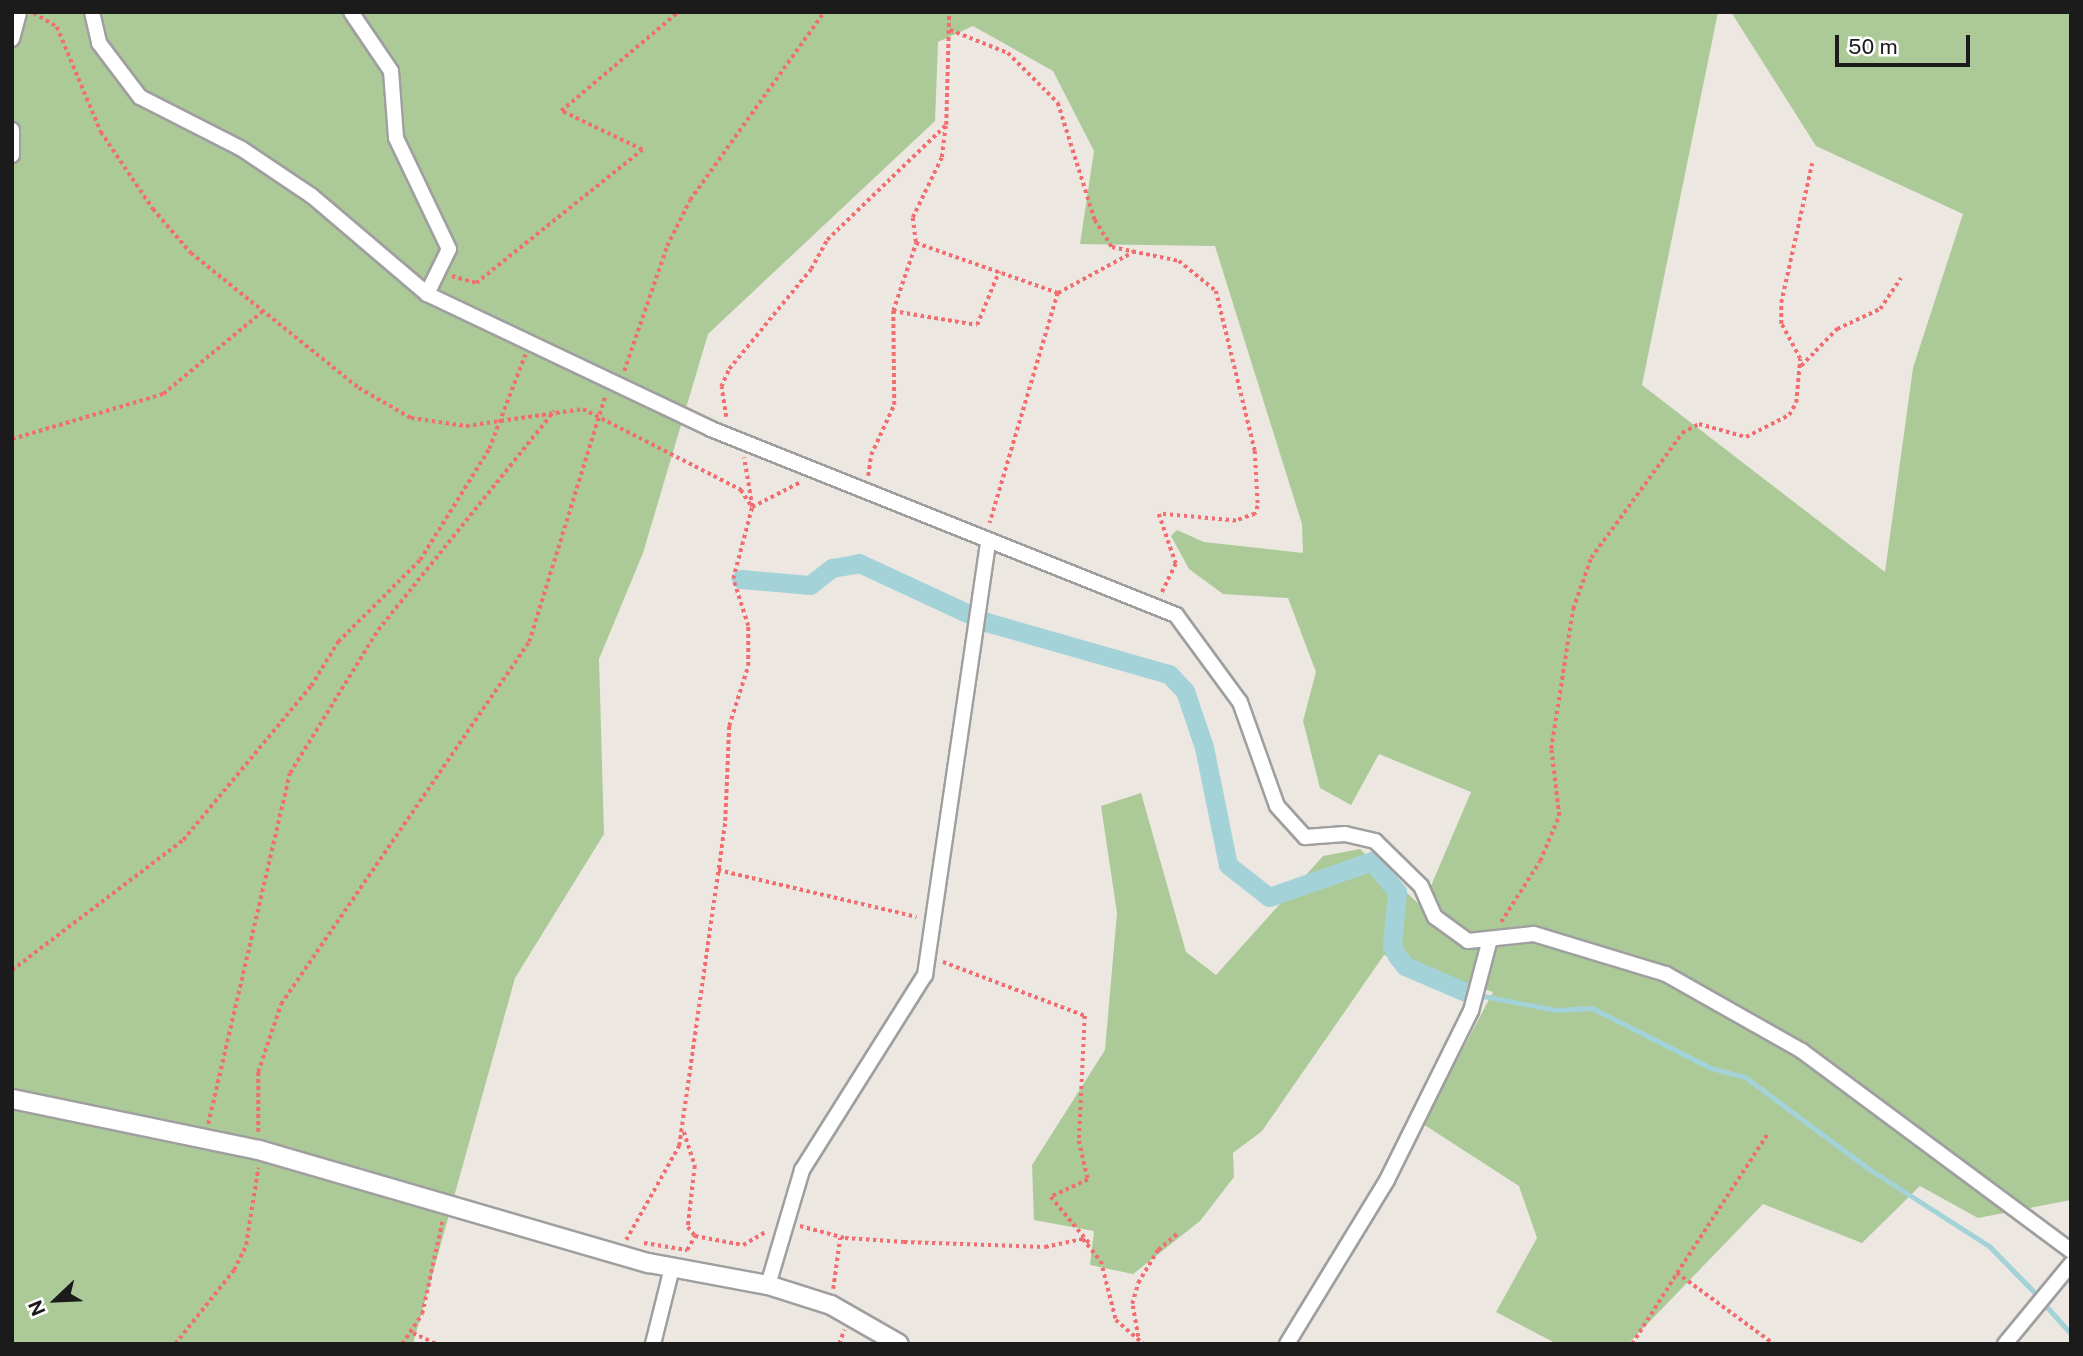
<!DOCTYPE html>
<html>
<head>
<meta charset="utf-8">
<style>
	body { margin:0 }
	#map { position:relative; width:2083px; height:1356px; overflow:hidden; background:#ece7e1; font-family:"Public Sans",sans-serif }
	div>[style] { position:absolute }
	.forest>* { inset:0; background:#acc998 }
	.stream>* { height:5px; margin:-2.5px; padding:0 2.5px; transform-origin:2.5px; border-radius:2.5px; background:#a3d2d8 }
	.canal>* { height:19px; margin:-9.5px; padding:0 9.5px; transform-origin:9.5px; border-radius:9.5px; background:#a3d2d8 }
	.path>* { height:3.5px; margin-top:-1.75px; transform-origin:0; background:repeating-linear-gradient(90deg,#f16d6f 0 3.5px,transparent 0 7px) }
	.roads { filter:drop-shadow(2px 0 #9f9f9f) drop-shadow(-2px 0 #9f9f9f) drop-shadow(0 2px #9f9f9f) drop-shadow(0 -2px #9f9f9f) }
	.minor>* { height:14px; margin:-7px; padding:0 7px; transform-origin:7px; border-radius:7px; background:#fff }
	.tertiary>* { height:18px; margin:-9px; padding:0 9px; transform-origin:9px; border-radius:9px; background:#fff }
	span { translate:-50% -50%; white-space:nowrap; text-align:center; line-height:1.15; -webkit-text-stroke:6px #fff; paint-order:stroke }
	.frame { position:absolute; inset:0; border:14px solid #1b1b1b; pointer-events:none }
	.north { position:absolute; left:21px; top:1265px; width:70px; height:70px; -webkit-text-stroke:5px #fff; paint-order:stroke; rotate:247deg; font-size:19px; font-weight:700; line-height:28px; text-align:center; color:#1b1b1b }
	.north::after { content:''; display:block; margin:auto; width:24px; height:32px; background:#1b1b1b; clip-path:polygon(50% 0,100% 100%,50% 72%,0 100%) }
	.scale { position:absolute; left:1835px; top:35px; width:135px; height:32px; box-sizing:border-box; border:4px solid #1b1b1b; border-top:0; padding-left:9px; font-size:21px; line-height:24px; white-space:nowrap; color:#1b1b1b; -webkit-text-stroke:5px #fff; paint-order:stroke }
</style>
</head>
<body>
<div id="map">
	<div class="forest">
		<div style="clip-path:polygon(31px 12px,1718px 12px,1642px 385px,1885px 572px,1913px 368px,1963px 214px,1816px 146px,1731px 12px,2071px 12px,2071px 1200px,1978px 1218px,1920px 1186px,1862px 1243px,1763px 1204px,1628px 1344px,1557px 1344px,1496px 1312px,1537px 1238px,1519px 1186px,1423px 1124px,1493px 992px,1384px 955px,1262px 1131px,1233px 1153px,1234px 1177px,1200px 1221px,1133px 1274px,1090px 1265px,1094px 1231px,1034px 1220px,1032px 1165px,1105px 1050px,1117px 913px,1101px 806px,1141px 793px,1186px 952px,1216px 975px,1323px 856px,1360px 849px,1422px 907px,1471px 792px,1379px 754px,1351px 805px,1320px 788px,1303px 721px,1316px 672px,1288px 598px,1223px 594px,1189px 569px,1171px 536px,1177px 530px,1204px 542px,1303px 553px,1302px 524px,1215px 246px,1080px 244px,1094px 151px,1053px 71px,973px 26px,938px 42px,935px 121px,708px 334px,643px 553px,599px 659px,604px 834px,515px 978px,413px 1344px,12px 1344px,12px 32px)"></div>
	</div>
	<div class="stream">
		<div style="left:1483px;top:996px;width:74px;rotate:10.9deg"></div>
		<div style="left:1556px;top:1010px;width:36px;rotate:-3deg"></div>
		<div style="left:1592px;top:1008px;width:133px;rotate:26.8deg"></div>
		<div style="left:1711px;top:1068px;width:35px;rotate:15deg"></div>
		<div style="left:1745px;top:1077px;width:154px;rotate:36.6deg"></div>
		<div style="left:1869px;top:1169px;width:143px;rotate:32.7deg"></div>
		<div style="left:1989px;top:1246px;width:66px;rotate:45.6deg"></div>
		<div style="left:2046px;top:1306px;width:38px;rotate:48deg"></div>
	</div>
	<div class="canal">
		<div style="left:741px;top:579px;width:69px;rotate:5deg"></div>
		<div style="left:810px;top:585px;width:28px;rotate:-38deg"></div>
		<div style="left:832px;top:568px;width:27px;rotate:-10deg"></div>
		<div style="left:859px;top:563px;width:140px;rotate:24.9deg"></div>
		<div style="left:986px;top:622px;width:190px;rotate:15.9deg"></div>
		<div style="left:1169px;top:674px;width:23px;rotate:47deg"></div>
		<div style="left:1185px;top:691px;width:59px;rotate:71.3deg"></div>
		<div style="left:1204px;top:747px;width:120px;rotate:78.5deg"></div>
		<div style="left:1228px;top:865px;width:52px;rotate:38deg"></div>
		<div style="left:1269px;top:897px;width:109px;rotate:-19.3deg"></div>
		<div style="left:1372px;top:861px;width:40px;rotate:51deg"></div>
		<div style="left:1397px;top:892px;width:54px;rotate:95.3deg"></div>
		<div style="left:1392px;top:946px;width:11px;rotate:63deg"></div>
		<div style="left:1397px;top:956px;width:13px;rotate:51deg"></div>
		<div style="left:1405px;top:966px;width:71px;rotate:23.3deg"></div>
	</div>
	<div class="path">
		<div style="left:34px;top:13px;width:27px;rotate:31deg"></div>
		<div style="left:57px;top:27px;width:114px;rotate:67.3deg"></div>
		<div style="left:101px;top:132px;width:93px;rotate:56deg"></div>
		<div style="left:153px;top:209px;width:58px;rotate:49.2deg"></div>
		<div style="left:191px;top:253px;width:216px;rotate:38.8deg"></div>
		<div style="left:359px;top:388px;width:60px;rotate:30deg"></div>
		<div style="left:411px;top:418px;width:56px;rotate:8.3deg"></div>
		<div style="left:466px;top:426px;width:118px;rotate:-8.3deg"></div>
		<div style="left:583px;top:409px;width:178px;rotate:27.1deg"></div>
		<div style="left:741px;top:490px;width:20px;rotate:57deg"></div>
		<div style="left:752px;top:507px;width:53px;rotate:-27.1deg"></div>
		<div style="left:950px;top:30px;width:62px;rotate:21.6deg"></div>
		<div style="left:1008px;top:53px;width:71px;rotate:45deg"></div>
		<div style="left:1058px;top:103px;width:123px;rotate:72.5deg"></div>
		<div style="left:1095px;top:220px;width:32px;rotate:58deg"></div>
		<div style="left:1112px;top:247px;width:68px;rotate:11.8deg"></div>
		<div style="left:1179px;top:261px;width:48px;rotate:39deg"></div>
		<div style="left:1216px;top:291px;width:165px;rotate:76.3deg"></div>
		<div style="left:1255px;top:451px;width:55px;rotate:86.9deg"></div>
		<div style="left:1258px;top:506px;width:9px;rotate:111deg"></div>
		<div style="left:1255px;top:514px;width:20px;rotate:160deg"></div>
		<div style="left:1236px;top:521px;width:77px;rotate:-174.8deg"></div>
		<div style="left:1159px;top:514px;width:53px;rotate:71.2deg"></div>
		<div style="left:1176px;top:564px;width:32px;rotate:116deg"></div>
		<div style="left:946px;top:126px;width:32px;rotate:97deg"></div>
		<div style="left:942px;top:158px;width:67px;rotate:115.8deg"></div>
		<div style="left:913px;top:218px;width:25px;rotate:83deg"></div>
		<div style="left:916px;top:243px;width:151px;rotate:19.4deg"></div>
		<div style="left:1058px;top:293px;width:240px;rotate:106.5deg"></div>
		<div style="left:452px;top:276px;width:25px;rotate:16deg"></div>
		<div style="left:476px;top:283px;width:213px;rotate:-38.7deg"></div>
		<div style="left:642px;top:150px;width:90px;rotate:-154.3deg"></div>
		<div style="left:561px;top:111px;width:153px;rotate:-40.2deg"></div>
		<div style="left:1058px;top:293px;width:88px;rotate:-28.6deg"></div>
		<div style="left:893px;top:311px;width:85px;rotate:9.5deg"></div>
		<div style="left:977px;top:325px;width:58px;rotate:-67.8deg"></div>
		<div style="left:1801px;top:366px;width:52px;rotate:-45.8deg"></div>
		<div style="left:1837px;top:329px;width:47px;rotate:-24.9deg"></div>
		<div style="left:1880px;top:309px;width:37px;rotate:-56deg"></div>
		<div style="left:624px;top:371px;width:132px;rotate:-71deg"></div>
		<div style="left:667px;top:246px;width:51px;rotate:-63.4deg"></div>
		<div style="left:690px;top:200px;width:231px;rotate:-54.5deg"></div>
		<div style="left:726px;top:417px;width:30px;rotate:-99deg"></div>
		<div style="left:721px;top:387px;width:20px;rotate:-66deg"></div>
		<div style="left:729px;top:369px;width:129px;rotate:-50.6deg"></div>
		<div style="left:811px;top:269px;width:33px;rotate:-61deg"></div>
		<div style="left:827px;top:240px;width:165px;rotate:-44deg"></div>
		<div style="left:946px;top:125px;width:113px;rotate:-88.5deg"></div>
		<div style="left:12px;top:439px;width:158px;rotate:-16.6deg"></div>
		<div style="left:163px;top:394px;width:131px;rotate:-39.7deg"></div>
		<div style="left:868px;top:476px;width:21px;rotate:-82deg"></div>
		<div style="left:871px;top:455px;width:55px;rotate:-65.3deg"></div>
		<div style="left:894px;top:405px;width:94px;rotate:-90.6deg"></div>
		<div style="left:893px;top:311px;width:72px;rotate:-71.3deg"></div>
		<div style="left:718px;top:870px;width:204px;rotate:13.3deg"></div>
		<div style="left:1501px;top:922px;width:72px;rotate:-57.4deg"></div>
		<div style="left:1540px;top:861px;width:49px;rotate:-67.1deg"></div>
		<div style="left:1559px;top:816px;width:67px;rotate:-96.8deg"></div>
		<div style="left:1551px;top:749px;width:142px;rotate:-81.1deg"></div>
		<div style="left:1573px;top:609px;width:54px;rotate:-70.6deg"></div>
		<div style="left:1591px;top:558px;width:155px;rotate:-53.9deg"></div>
		<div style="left:1682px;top:433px;width:19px;rotate:-28deg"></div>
		<div style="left:1699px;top:424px;width:49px;rotate:15.5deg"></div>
		<div style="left:1746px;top:437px;width:48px;rotate:-27.1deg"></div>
		<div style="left:1789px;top:415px;width:14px;rotate:-60deg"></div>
		<div style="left:1796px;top:403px;width:44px;rotate:-84.8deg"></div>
		<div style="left:1800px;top:359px;width:40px;rotate:-118deg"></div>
		<div style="left:1781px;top:324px;width:21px;rotate:-90deg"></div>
		<div style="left:1781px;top:303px;width:143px;rotate:-77.5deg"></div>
		<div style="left:943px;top:962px;width:152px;rotate:20.8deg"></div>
		<div style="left:1085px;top:1016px;width:125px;rotate:92.7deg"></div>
		<div style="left:1079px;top:1141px;width:40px;rotate:77deg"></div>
		<div style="left:1088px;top:1180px;width:41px;rotate:155.3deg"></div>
		<div style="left:1051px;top:1197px;width:60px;rotate:50.4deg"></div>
		<div style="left:12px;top:970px;width:215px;rotate:-37.2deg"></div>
		<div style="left:183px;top:840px;width:200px;rotate:-50.3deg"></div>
		<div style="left:311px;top:686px;width:52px;rotate:-58.5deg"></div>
		<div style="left:338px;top:642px;width:116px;rotate:-45deg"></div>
		<div style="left:420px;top:560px;width:131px;rotate:-58.1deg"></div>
		<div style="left:489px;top:449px;width:101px;rotate:-69deg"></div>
		<div style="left:208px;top:1124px;width:360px;rotate:-76.9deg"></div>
		<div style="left:290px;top:773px;width:168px;rotate:-58.4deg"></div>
		<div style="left:378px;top:630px;width:281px;rotate:-51.2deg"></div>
		<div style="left:258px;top:1132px;width:60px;rotate:-90deg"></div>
		<div style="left:258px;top:1072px;width:72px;rotate:-71.3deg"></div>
		<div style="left:281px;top:1004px;width:439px;rotate:-55.6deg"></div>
		<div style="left:529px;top:642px;width:257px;rotate:-72.8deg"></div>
		<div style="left:684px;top:1132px;width:36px;rotate:72deg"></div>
		<div style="left:695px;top:1166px;width:61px;rotate:96.5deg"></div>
		<div style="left:688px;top:1227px;width:11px;rotate:52deg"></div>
		<div style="left:695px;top:1236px;width:49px;rotate:10.6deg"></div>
		<div style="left:743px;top:1245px;width:28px;rotate:-30deg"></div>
		<div style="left:800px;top:1226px;width:47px;rotate:14.9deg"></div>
		<div style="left:845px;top:1238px;width:59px;rotate:3.9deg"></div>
		<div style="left:904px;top:1242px;width:141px;rotate:2deg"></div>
		<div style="left:1045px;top:1247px;width:39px;rotate:-12deg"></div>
		<div style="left:1083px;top:1239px;width:28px;rotate:51deg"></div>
		<div style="left:1101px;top:1261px;width:61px;rotate:75.7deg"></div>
		<div style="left:1116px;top:1320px;width:37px;rotate:41deg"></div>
		<div style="left:626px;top:1240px;width:108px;rotate:-60.6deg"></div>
		<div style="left:679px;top:1146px;width:328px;rotate:-81.9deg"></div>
		<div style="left:725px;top:821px;width:95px;rotate:-87.6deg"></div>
		<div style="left:729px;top:726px;width:63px;rotate:-72.4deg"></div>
		<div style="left:748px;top:666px;width:40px;rotate:-90deg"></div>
		<div style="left:748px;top:626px;width:49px;rotate:-107.7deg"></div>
		<div style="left:733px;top:579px;width:74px;rotate:-75.2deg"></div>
		<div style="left:752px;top:507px;width:50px;rotate:-99.3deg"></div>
		<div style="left:644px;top:1243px;width:44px;rotate:9.2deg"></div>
		<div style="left:687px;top:1250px;width:16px;rotate:-60deg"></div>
		<div style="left:1677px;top:1273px;width:168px;rotate:-56.9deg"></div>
		<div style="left:833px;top:1289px;width:51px;rotate:-82.2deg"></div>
		<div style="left:413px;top:1333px;width:26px;rotate:25deg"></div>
		<div style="left:1138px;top:1337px;width:34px;rotate:-100deg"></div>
		<div style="left:1132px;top:1304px;width:22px;rotate:-74deg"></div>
		<div style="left:1138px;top:1283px;width:39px;rotate:-59deg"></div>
		<div style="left:1158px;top:1250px;width:25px;rotate:-40deg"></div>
		<div style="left:175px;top:1344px;width:95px;rotate:-51.4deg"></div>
		<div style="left:234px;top:1270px;width:28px;rotate:-64deg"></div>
		<div style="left:246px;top:1245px;width:78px;rotate:-81.1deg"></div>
		<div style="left:402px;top:1344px;width:36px;rotate:-56deg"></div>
		<div style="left:422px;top:1314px;width:94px;rotate:-77.7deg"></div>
		<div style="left:839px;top:1344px;width:15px;rotate:-70deg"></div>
		<div style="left:1632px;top:1344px;width:84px;rotate:-57.6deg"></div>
		<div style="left:1677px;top:1273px;width:120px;rotate:36.2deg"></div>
	</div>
	<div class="roads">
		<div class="minor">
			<div style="left:92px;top:12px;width:32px;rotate:77deg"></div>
			<div style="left:99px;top:43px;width:68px;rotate:52.8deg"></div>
			<div style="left:140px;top:97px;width:114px;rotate:27deg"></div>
			<div style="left:242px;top:149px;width:84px;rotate:33.9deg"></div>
			<div style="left:312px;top:196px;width:151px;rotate:40.4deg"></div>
			<div style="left:427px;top:294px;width:314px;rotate:25.4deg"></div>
			<div style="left:711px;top:429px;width:501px;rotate:21.8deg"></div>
			<div style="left:1176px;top:615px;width:108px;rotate:53.7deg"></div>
			<div style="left:1240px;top:702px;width:110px;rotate:70.4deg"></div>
			<div style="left:1277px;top:806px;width:42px;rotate:47.9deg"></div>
			<div style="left:1305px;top:837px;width:40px;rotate:-4.3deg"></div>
			<div style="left:1345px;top:834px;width:31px;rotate:13deg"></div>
			<div style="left:1375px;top:841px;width:64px;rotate:44.4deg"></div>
			<div style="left:1421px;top:886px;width:34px;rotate:66deg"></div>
			<div style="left:1435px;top:917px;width:41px;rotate:36deg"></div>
			<div style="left:1468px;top:941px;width:66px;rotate:-6.1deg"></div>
			<div style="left:1534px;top:934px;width:138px;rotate:16.9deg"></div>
			<div style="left:1666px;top:974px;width:156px;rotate:29.5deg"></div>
			<div style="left:1802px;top:1051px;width:335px;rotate:36.6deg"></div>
			<div style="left:351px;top:12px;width:71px;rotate:55.9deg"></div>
			<div style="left:391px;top:71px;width:67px;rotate:85.7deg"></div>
			<div style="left:396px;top:138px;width:123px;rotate:64.5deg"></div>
			<div style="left:449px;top:249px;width:50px;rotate:116.1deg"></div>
			<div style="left:12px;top:39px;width:28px;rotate:-75deg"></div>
			<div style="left:12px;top:130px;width:25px;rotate:90deg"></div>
			<div style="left:768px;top:1285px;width:120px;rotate:-73.5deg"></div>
			<div style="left:802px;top:1170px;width:231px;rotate:-57.8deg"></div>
			<div style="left:925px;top:975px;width:436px;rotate:-81.7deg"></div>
			<div style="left:653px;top:1344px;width:78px;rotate:-76deg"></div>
			<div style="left:1287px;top:1344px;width:192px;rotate:-58.6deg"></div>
			<div style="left:1387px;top:1180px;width:189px;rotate:-63.6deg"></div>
			<div style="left:1471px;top:1011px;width:74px;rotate:-75.2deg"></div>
			<div style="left:2005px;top:1344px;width:104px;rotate:-50.5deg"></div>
		</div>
		<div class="tertiary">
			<div style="left:12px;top:1099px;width:252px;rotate:11.7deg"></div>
			<div style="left:259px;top:1150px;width:406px;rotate:16.2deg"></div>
			<div style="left:649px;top:1263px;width:121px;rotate:10.5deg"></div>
			<div style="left:768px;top:1285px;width:66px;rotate:17.6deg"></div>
			<div style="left:831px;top:1305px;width:78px;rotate:29.8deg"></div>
		</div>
	</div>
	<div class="frame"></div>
	<div class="north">N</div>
	<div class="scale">50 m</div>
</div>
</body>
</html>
